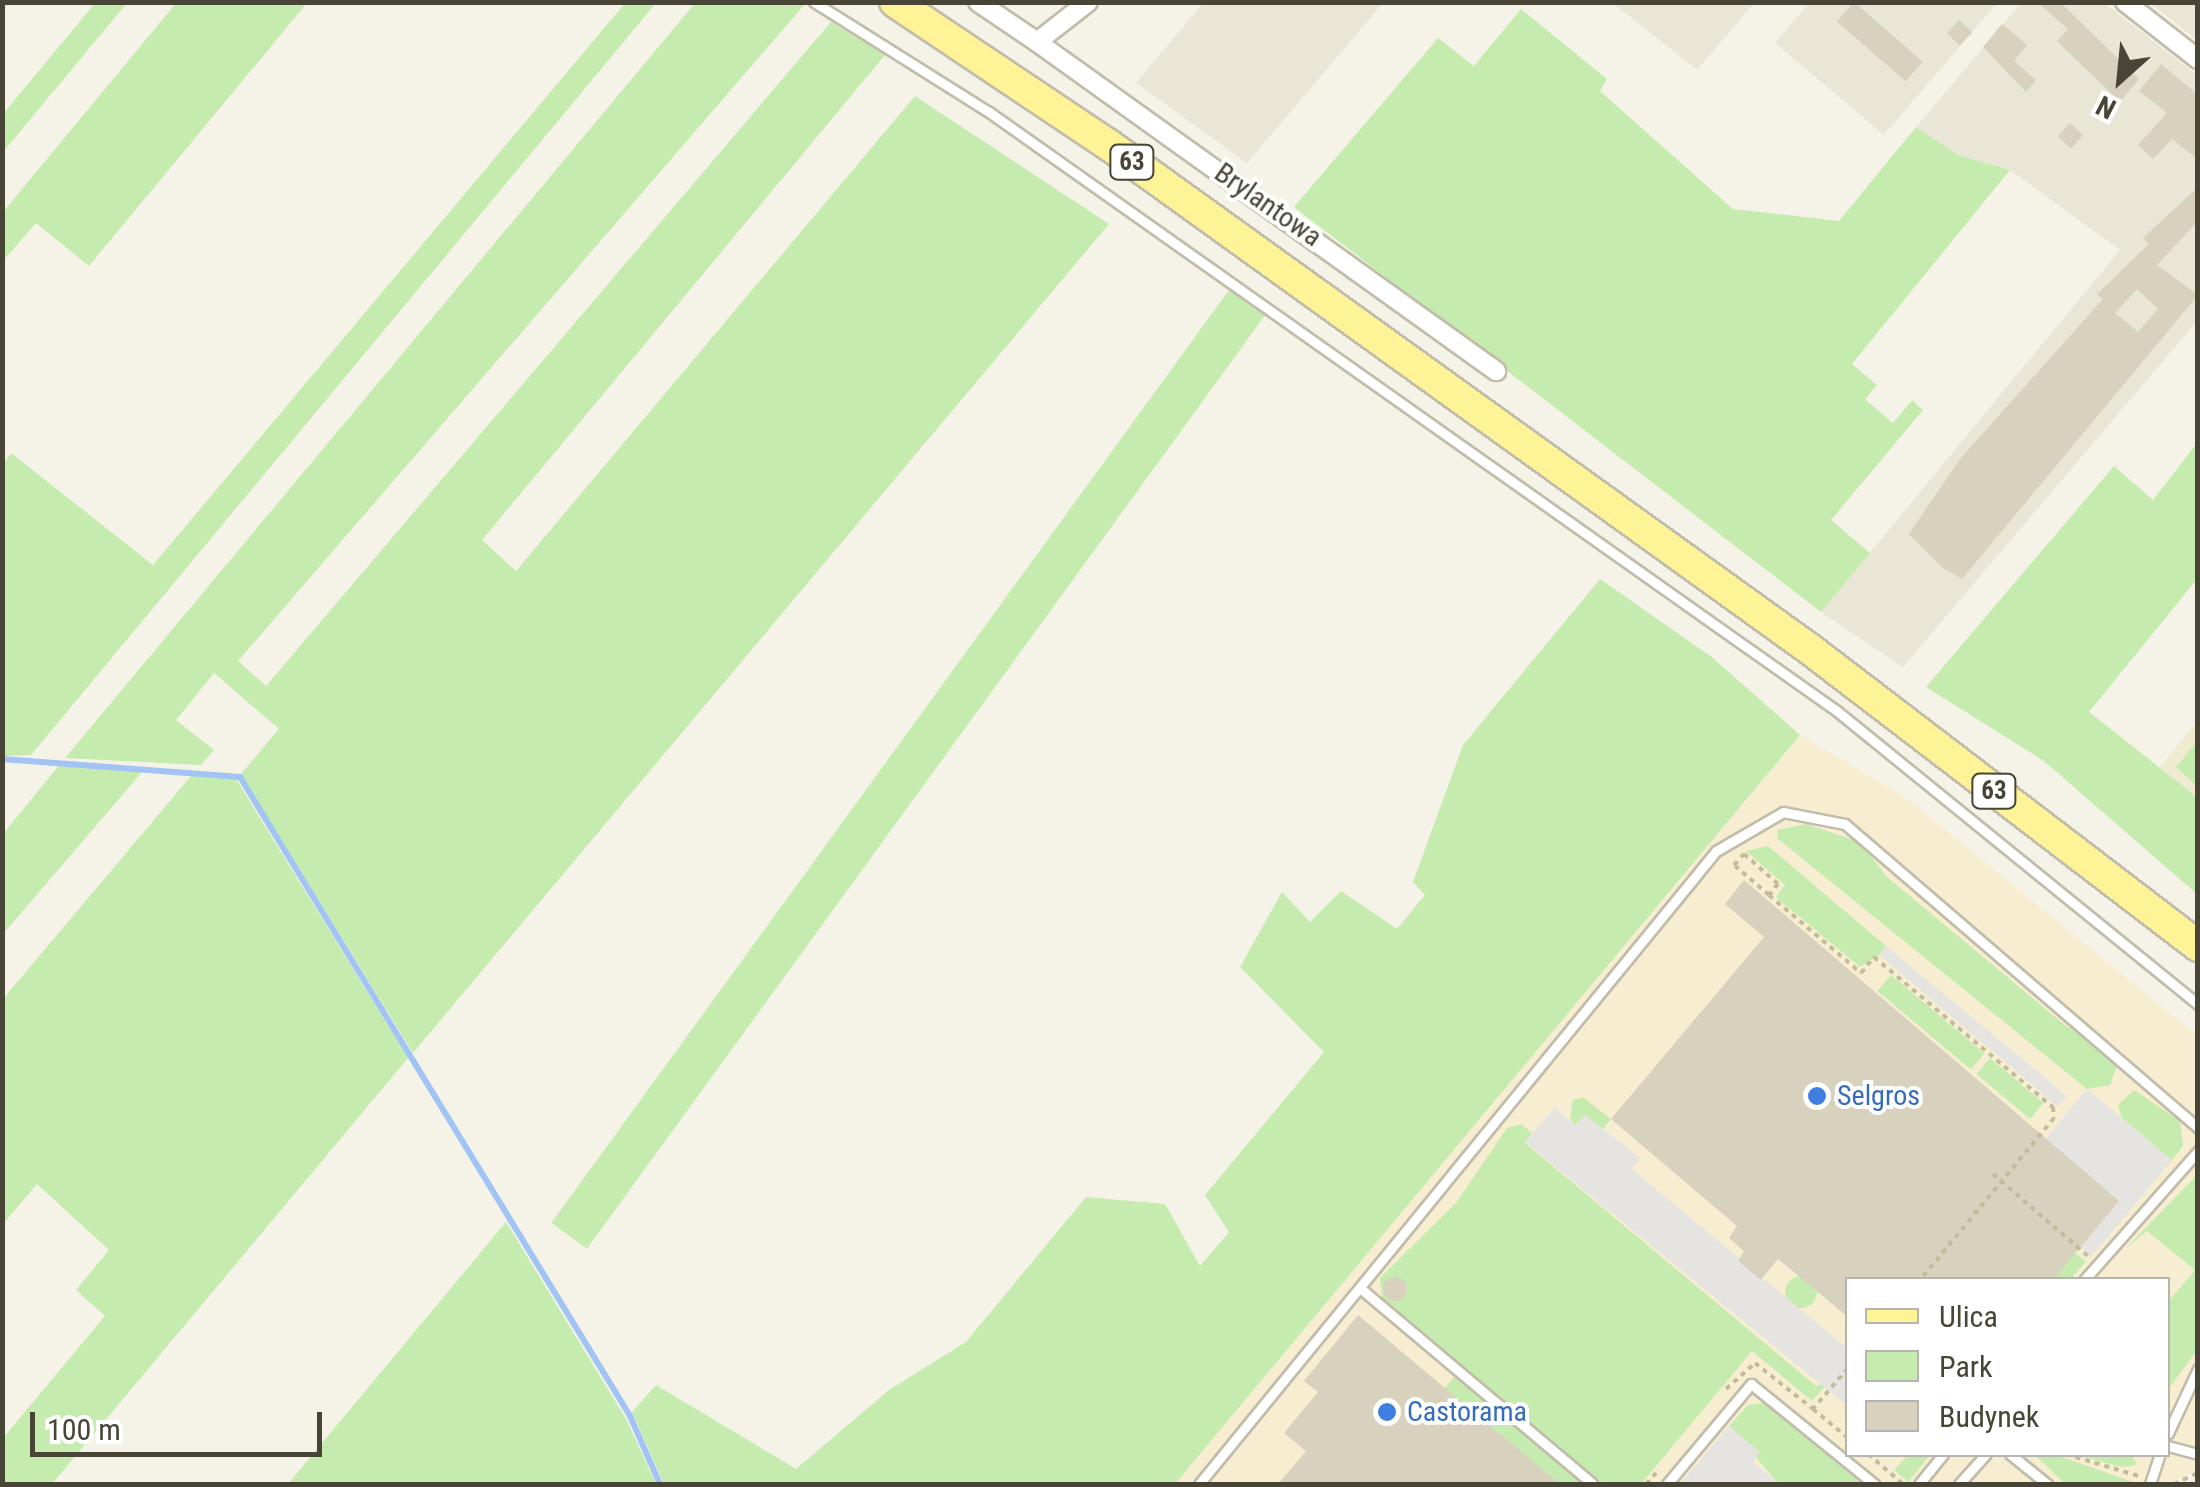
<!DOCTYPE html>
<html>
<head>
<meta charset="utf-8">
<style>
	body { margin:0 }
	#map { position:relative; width:2200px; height:1487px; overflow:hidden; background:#f5f3e8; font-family:"Roboto Condensed",sans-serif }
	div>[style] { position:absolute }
	.residential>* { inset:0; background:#e9e6d6 }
	.commercial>* { inset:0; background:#f7eed2 }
	.education>* { inset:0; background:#eeebd1 }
	.green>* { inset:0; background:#c5ebaf; transform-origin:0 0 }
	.round { border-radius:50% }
	.parking>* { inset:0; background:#e6e4e0; transform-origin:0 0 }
	.stream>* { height:6px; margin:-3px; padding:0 3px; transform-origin:3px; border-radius:3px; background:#a2c4f4 }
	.building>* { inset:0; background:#d7d1bd; transform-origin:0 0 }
	.path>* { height:4px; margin-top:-2px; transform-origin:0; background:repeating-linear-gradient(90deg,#c3bc9a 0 5px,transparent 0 10px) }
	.roads { filter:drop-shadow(2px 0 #c1bdaa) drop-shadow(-2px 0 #c1bdaa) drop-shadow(0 2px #c1bdaa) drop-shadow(0 -2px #c1bdaa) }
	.lane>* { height:9px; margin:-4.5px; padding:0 4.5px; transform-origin:4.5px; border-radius:4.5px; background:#fff }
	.street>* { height:18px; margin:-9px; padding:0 9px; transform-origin:9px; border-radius:9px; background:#fff }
	.primary>* { height:30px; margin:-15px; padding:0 15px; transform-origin:15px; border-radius:15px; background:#fff397 }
	.dots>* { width:28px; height:28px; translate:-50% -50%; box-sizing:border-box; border:5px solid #fff; border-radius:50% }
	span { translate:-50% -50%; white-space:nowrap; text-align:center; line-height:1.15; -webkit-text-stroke:8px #fff; paint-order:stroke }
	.shield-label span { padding:2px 8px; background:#fff; border:2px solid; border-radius:8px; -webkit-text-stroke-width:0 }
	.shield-label { font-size:25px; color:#484436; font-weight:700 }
	.street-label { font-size:28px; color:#484436 }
	.shop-label { font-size:28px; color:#366cbe }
	.left { translate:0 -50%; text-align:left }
	.frame { position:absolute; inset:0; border:5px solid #484436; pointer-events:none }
	.legend { position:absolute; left:1845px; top:1277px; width:325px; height:180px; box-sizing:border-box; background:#fff; border:2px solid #b6b4af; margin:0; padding:12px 18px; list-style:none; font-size:30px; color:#484436 }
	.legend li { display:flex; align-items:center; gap:20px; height:50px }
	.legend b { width:50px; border:2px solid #b6b4af }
	.north { position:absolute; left:2070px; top:30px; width:100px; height:100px; -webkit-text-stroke:8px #fff; paint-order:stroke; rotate:207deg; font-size:28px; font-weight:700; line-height:40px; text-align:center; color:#484436 }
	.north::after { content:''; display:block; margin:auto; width:35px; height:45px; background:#484436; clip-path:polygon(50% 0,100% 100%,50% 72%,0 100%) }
	.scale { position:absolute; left:30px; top:1412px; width:292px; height:45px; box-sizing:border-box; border:5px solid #484436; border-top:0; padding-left:12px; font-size:30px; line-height:35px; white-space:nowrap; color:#484436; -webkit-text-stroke:8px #fff; paint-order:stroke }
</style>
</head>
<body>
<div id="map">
	<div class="residential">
		<div style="clip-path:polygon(1203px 3px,1203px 2px,1383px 3px,1247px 163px,1136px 83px)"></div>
		<div style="clip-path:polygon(1613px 3px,1613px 2px,1754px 3px,1697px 70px)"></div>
		<div style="clip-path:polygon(1809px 3px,1997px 3px,1884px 135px,1775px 43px)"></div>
		<div style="clip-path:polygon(2021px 3px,2104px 3px,2197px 75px,2197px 321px,1903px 667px,1821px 612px,2120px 250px,2010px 170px,1958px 155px,1916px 127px)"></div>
		<div style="clip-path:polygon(2150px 3px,2197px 3px,2197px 40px)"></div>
	</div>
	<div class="commercial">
		<div style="clip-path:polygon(evenodd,1800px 735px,1907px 798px,2197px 1035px,2197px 1470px,2168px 1484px,1175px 1484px,1800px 735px,1848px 1280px,2168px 1280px,2168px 1454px,1848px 1454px,1848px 1280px)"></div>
	</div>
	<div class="education">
		<div style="clip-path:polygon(2197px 722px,2197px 797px,2160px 767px)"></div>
	</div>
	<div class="green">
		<div style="clip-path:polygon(96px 2px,127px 3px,3px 152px,3px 114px)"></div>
		<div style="clip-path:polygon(177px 2px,307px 3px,89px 266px,36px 223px,3px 261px,3px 212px)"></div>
		<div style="clip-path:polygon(626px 2px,656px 3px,31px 755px,3px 756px,3px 464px,11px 453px,153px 565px)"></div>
		<div style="clip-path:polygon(696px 2px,805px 4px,238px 661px,266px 686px,831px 22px,885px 55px,482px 540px,516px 571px,915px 96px,1109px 224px,413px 1053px,241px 774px,279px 729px,214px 673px,176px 720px,214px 750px,201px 765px,65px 758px)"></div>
		<div style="clip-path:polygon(1521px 9px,1607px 79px,1600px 91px,1733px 209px,1839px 221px,1916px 127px,1958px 155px,2010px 170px,1852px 364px,1877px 385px,1865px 399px,1893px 423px,1912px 400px,1923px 410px,1831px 520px,1870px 553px,1821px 612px,1294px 207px,1438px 38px,1474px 66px)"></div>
		<div style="left:1232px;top:286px;width:44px;height:1158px;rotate:36deg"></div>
		<div style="clip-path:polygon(2197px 443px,2197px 579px,2089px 712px,2197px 797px,2197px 894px,2044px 761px,1926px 687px,2114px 466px,2153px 500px)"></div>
		<div style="clip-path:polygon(1600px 579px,1713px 658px,1800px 735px,1175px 1484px,664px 1484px,632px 1412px,656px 1385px,796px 1469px,889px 1390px,966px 1342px,1086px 1197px,1165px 1204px,1200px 1266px,1229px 1232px,1205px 1195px,1324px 1052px,1240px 967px,1282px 892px,1310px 922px,1341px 891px,1397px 929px,1425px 895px,1413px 882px,1463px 745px)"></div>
		<div style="clip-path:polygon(2197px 742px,2197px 786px,2176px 767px)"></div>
		<div style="clip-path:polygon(60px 764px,142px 772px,3px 934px,3px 834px)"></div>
		<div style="clip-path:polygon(191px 776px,236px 779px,408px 1058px,52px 1484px,3px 1484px,3px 1438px,105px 1316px,76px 1290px,109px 1250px,37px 1184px,3px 1224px,3px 999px)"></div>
		<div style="clip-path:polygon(1806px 824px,1860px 842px,1887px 877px,2066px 1026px,2103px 1045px,2118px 1063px,2110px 1085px,2087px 1089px,1778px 839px,1777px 830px)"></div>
		<div style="clip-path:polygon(1768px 846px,1886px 946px,1879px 955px,1860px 967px,1776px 897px,1785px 885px,1746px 851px)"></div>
		<div style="left:1891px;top:975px;width:122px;height:21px;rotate:40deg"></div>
		<div style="left:1990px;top:1058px;width:70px;height:21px;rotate:40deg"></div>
		<div style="clip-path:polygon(2134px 1090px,2180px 1121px,2183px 1146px,2172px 1160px,2122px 1118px,2118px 1105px)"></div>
		<div style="clip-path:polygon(1584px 1098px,1611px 1119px,1603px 1129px,1585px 1115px,1575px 1126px,1570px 1118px,1573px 1099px)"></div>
		<div style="clip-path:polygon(evenodd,1521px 1124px,1532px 1133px,1525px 1143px,1816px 1386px,1830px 1380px,1812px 1401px,1752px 1351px,1641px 1484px,1604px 1484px,1382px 1300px,1380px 1278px,1456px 1203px,1507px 1128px,1521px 1124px,1392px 1277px,1407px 1285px,1395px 1301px,1382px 1290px,1392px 1277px)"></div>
		<div style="clip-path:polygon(2197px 1175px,2197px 1350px,2168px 1390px,2168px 1302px,2195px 1270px,2147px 1231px,2125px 1249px)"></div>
		<div style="clip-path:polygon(506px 1222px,626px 1419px,656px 1484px,288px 1484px)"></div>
		<div style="clip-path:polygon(2075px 1253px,2086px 1261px,2071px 1279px,2053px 1279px)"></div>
		<div class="round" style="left:1785px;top:1276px;width:32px;height:32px"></div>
		<div style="left:1455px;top:1376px;width:169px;height:16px;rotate:40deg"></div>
		<div style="clip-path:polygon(1764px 1403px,1862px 1484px,1779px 1484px,1729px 1426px,1748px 1405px)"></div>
		<div style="clip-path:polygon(1908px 1455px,1930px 1455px,1908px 1482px,1894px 1470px)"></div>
		<div style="clip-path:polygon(2016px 1455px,2056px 1455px,2139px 1484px,2065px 1484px,2035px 1455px)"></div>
		<div style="clip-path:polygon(2077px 1455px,2132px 1455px,2137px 1465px,2122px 1467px)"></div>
	</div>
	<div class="parking">
		<div style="clip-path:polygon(1886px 946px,2067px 1096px,2058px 1107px,1879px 955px)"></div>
		<div style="left:2087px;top:1089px;width:111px;height:126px;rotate:40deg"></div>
		<div style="clip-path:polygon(1555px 1107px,1575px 1125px,1585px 1115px,1640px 1158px,1632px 1169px,1847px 1348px,1847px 1406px,1525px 1142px)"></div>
		<div style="clip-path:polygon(1729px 1426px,1760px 1452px,1753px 1462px,1779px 1484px,1680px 1484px)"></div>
	</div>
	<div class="stream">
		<div style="left:2px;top:759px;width:239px;rotate:4.3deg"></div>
		<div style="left:240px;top:777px;width:749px;rotate:58.6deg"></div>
		<div style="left:630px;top:1416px;width:74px;rotate:66.2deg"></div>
	</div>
	<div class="building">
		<div style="left:1854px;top:2px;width:91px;height:26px;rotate:41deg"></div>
		<div style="clip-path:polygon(2037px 2px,2060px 2px,2139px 79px,2120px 102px,2057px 41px,2068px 29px)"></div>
		<div style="left:1959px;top:20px;width:18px;height:18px;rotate:43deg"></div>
		<div style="clip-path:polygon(2002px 24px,2027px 45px,2014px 61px,2036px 80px,2026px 92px,1983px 47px)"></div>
		<div style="clip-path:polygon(2161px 64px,2198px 95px,2198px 159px,2172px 139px,2153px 159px,2138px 145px,2167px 113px,2139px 91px)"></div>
		<div style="left:2070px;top:123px;width:18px;height:18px;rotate:43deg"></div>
		<div style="clip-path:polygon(evenodd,2198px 187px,2198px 221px,2157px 265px,2198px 295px,1962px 579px,1943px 568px,1909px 534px,1960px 459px,2103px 299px,2097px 294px,2149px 244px,2143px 238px,2198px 187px,2137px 289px,2158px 309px,2138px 332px,2115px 313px,2137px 289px)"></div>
		<div style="clip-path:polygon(1744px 880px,2119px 1201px,2053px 1280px,1848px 1280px,1848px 1317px,1778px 1259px,1761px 1280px,1738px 1261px,1744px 1251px,1729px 1238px,1737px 1226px,1611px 1119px,1764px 937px,1725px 904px)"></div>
		<div class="round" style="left:1383px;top:1277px;width:24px;height:24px"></div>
		<div style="clip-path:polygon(1358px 1315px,1445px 1388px,1560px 1484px,1278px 1484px,1306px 1451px,1284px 1433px,1318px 1392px,1304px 1381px)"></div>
	</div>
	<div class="path">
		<div style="left:1769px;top:895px;width:46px;rotate:-139.4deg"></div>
		<div style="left:1734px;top:865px;width:15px;rotate:-48deg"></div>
		<div style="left:1744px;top:854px;width:45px;rotate:41.4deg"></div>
		<div style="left:1778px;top:884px;width:14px;rotate:129deg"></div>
		<div style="left:1769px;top:895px;width:121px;rotate:40.3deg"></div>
		<div style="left:1861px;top:973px;width:21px;rotate:-51deg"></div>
		<div style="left:1874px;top:957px;width:234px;rotate:40deg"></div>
		<div style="left:2053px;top:1107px;width:11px;rotate:85deg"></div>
		<div style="left:2054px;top:1118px;width:210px;rotate:129.6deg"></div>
		<div style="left:1993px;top:1174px;width:125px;rotate:40.8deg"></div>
		<div style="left:1848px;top:1368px;width:54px;rotate:130.5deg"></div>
		<div style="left:1813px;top:1409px;width:45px;rotate:39.6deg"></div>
		<div style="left:1726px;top:1389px;width:39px;rotate:-42deg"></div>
		<div style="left:1755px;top:1363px;width:74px;rotate:38.4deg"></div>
		<div style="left:1868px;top:1454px;width:46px;rotate:40.6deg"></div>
		<div style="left:2066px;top:1454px;width:76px;rotate:16.8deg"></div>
		<div style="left:1646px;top:1484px;width:15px;rotate:-48deg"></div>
		<div style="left:2174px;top:1484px;width:26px;rotate:-25deg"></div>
	</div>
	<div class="roads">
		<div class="lane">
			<div style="left:814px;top:2px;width:207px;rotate:32.2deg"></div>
			<div style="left:989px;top:112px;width:1038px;rotate:35.24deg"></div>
			<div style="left:1837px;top:711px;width:465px;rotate:39.1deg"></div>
			<div style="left:2084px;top:1280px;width:172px;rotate:-48.5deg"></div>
			<div style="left:1360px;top:1288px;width:304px;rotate:40.1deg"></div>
			<div style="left:2168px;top:1433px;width:71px;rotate:-64.9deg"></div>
			<div style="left:2168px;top:1446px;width:31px;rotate:15deg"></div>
			<div style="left:2010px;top:1454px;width:48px;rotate:39deg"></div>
			<div style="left:1199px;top:1484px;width:817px;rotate:-50.76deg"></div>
			<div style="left:1716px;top:851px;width:78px;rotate:-30.2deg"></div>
			<div style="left:1783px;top:812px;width:63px;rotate:11deg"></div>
			<div style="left:1845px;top:824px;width:466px;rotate:40.7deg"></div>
			<div style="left:1667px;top:1484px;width:131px;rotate:-50deg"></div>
			<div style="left:1751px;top:1384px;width:159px;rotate:39.1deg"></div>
			<div style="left:1919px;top:1484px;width:38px;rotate:-51deg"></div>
			<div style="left:1959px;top:1484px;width:40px;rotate:-48deg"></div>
			<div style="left:2150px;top:1484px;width:32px;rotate:-72deg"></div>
		</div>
		<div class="street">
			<div style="left:978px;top:2px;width:71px;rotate:34.1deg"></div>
			<div style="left:1037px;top:42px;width:65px;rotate:-38.1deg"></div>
			<div style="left:2125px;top:2px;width:93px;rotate:38deg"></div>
			<div style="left:1037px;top:42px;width:565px;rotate:35.63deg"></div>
		</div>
		<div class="primary">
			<div style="left:895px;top:2px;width:257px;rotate:33.8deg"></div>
			<div style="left:1109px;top:145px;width:865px;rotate:35.73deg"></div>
			<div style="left:1811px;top:650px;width:487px;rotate:37.4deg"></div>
		</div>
	</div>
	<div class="dots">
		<div style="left:1817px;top:1096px;background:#3f7fe0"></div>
		<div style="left:1387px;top:1412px;background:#3f7fe0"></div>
	</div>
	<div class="shield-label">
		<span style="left:1132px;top:162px">63</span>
		<span style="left:1994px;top:791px">63</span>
	</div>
	<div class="street-label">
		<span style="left:1268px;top:205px;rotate:35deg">Brylantowa</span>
	</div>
	<div class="shop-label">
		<span class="left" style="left:1837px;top:1096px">Selgros</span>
		<span class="left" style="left:1407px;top:1412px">Castorama</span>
	</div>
	<div class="frame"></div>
	<ul class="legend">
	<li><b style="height:12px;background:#fff397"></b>Ulica</li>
	<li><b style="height:28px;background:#c5ebaf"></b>Park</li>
	<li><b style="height:28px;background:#d7d1bd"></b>Budynek</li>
	</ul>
	<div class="north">N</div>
	<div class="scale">100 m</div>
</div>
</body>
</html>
